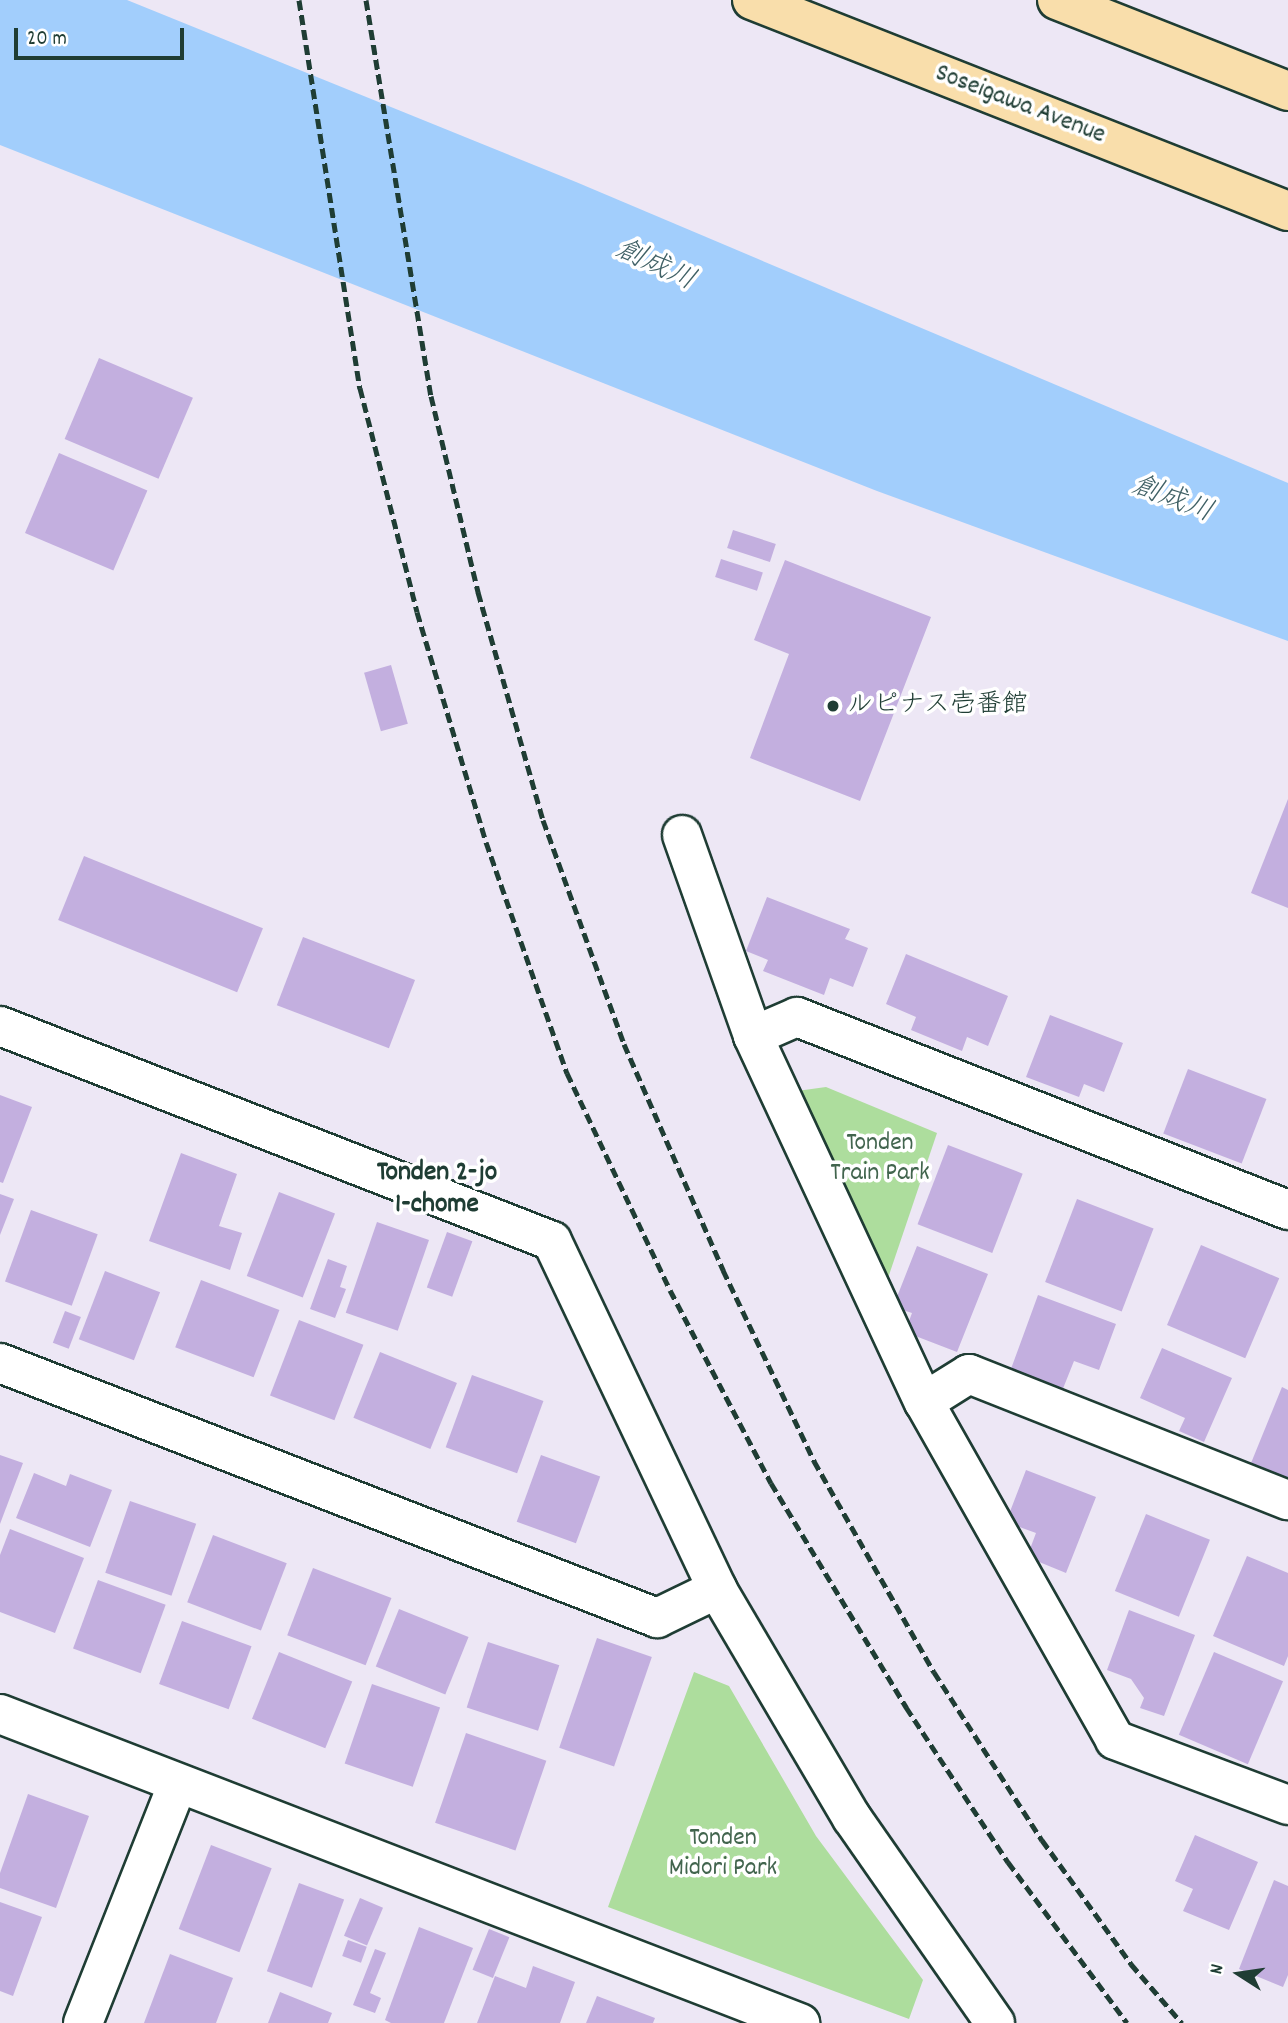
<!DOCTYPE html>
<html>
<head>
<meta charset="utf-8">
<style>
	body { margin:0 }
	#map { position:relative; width:1288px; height:2023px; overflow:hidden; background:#ede7f5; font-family:Dekko,"Klee One",sans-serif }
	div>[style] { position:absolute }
	.green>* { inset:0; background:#addd9d }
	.water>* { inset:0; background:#a2cefc }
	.building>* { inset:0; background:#c3afdf; transform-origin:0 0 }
	.roads { filter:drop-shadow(2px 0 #1f3d34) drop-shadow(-2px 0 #1f3d34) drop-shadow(0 2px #1f3d34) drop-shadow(0 -2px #1f3d34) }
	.minor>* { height:38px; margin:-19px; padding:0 19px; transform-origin:19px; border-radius:19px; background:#fff }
	.highway>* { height:38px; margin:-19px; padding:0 19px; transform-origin:19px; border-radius:19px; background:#f9deab }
	.rail>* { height:5px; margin-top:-2.5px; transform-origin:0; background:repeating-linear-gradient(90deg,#1f3d34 0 10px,transparent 0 15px) }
	.dots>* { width:19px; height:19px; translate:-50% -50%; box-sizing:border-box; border:4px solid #fff; border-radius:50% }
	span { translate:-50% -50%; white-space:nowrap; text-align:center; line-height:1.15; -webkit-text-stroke:7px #fff; paint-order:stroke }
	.street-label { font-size:26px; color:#1f3d34 }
	.poi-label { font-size:26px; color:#1f3d34 }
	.left { translate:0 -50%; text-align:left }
	.park-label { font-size:26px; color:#42654e }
	.water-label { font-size:28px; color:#406166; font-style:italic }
	.neighbourhood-label { font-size:28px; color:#1f3d34; font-weight:700 }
	.north { position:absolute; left:1204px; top:1939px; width:70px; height:70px; -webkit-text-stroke:5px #fff; paint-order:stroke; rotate:282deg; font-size:19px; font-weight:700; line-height:28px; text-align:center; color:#1f3d34 }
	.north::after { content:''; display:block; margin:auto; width:24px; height:32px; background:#1f3d34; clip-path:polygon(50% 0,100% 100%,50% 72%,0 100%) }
	.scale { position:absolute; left:14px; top:28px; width:170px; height:32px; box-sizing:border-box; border:4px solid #1f3d34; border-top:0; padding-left:9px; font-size:21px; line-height:24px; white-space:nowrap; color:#1f3d34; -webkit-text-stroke:5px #fff; paint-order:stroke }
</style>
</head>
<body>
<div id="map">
	<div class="green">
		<div style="clip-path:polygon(826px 1087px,937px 1133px,887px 1281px,797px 1091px)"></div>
		<div style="clip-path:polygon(694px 1672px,729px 1686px,816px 1836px,923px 1980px,909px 2019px,608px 1907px)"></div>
	</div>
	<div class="water">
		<div style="clip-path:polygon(0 0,127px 0,576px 182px,1288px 483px,1288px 641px,877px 491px,0 145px)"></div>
	</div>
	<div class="building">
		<div style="left:99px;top:358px;width:102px;height:88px;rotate:23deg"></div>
		<div style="left:59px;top:453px;width:96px;height:87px;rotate:23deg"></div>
		<div style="left:733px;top:530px;width:45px;height:19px;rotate:18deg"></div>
		<div style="left:721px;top:559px;width:44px;height:19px;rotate:18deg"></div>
		<div style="clip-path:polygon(785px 560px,931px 617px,860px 801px,750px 758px,789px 654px,754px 640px)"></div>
		<div style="left:391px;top:665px;width:61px;height:28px;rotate:74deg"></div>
		<div style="clip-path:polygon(1288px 799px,1288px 908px,1251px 893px)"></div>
		<div style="left:84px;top:856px;width:193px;height:69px;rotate:22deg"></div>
		<div style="clip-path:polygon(767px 897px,850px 929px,845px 939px,868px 948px,853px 987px,830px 978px,824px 995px,763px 971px,768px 960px,746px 951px)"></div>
		<div style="left:303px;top:937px;width:120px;height:73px;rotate:21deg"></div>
		<div style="clip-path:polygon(906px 954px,1008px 996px,988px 1046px,967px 1037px,962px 1051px,911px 1030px,916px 1017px,886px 1004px)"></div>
		<div style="clip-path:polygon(1050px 1015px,1123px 1043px,1104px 1092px,1084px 1084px,1079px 1097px,1026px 1077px)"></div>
		<div style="left:1188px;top:1069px;width:84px;height:69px;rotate:21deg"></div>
		<div style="clip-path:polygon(0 1095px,32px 1107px,3px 1183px,0 1182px)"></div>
		<div style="left:948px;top:1145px;width:80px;height:85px;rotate:21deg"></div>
		<div style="clip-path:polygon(181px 1153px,237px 1174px,219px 1226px,242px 1233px,230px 1270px,149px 1241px)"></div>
		<div style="left:279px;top:1192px;width:60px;height:90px;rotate:21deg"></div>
		<div style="clip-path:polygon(0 1194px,14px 1199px,0 1235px)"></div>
		<div style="left:1077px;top:1199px;width:82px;height:89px;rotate:21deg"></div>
		<div style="left:31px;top:1210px;width:71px;height:76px;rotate:20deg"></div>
		<div style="left:377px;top:1222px;width:55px;height:96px;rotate:19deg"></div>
		<div style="left:447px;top:1232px;width:27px;height:59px;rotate:20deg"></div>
		<div style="left:1201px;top:1245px;width:85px;height:87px;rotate:23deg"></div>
		<div style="clip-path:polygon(917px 1246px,988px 1274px,957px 1352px,905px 1332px,912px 1313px,893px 1307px)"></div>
		<div style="clip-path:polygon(328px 1259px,347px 1266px,340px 1287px,346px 1289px,335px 1318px,310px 1309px)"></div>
		<div style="left:105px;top:1271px;width:59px;height:73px;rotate:21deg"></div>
		<div style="left:201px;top:1280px;width:84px;height:72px;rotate:21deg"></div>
		<div style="clip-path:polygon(1038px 1295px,1116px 1324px,1099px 1370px,1074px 1361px,1060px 1396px,1008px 1377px)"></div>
		<div style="left:65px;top:1311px;width:17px;height:34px;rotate:21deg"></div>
		<div style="left:299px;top:1320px;width:69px;height:81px;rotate:21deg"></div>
		<div style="clip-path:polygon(1162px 1348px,1232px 1378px,1204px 1442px,1179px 1431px,1185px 1418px,1140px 1398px)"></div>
		<div style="left:380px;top:1352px;width:83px;height:71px;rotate:22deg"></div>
		<div style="left:472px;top:1375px;width:76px;height:77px;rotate:20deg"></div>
		<div style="clip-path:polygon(1282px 1387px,1288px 1390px,1288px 1484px,1249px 1468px)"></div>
		<div style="clip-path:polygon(0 1455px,23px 1463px,0 1524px)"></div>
		<div style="left:541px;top:1455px;width:63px;height:71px;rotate:20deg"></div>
		<div style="clip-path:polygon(1026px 1470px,1096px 1497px,1066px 1573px,1027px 1557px,1036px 1533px,1006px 1522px)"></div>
		<div style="clip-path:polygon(34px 1473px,66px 1486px,70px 1474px,112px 1490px,90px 1547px,16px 1518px)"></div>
		<div style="left:130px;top:1501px;width:70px;height:76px;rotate:19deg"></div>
		<div style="left:1146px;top:1514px;width:69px;height:83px;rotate:22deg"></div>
		<div style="clip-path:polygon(10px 1529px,84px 1558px,55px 1633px,0 1612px,0 1555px)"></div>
		<div style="left:213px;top:1535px;width:79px;height:72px;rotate:21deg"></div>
		<div style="clip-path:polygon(1247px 1556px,1288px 1573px,1288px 1656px,1284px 1666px,1213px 1636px)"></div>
		<div style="left:313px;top:1568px;width:84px;height:72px;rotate:21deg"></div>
		<div style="left:98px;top:1580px;width:72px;height:73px;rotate:20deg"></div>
		<div style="left:399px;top:1609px;width:75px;height:62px;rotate:22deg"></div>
		<div style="clip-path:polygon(1129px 1610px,1195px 1635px,1164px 1716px,1140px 1708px,1144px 1698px,1131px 1679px,1107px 1670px)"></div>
		<div style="left:182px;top:1621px;width:74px;height:67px;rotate:20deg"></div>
		<div style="left:597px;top:1638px;width:58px;height:116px;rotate:19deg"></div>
		<div style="left:488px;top:1642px;width:75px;height:69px;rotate:18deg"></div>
		<div style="left:279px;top:1652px;width:79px;height:72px;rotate:22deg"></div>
		<div style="left:1214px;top:1652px;width:75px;height:90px;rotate:23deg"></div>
		<div style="left:372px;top:1684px;width:72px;height:84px;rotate:19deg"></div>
		<div style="left:466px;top:1733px;width:85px;height:95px;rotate:19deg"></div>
		<div style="clip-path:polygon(28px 1794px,89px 1816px,56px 1908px,0 1888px,0 1873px)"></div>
		<div style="clip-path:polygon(1195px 1835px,1258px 1862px,1229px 1930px,1183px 1911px,1193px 1889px,1175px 1881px)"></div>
		<div style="left:211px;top:1845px;width:65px;height:90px;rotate:21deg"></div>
		<div style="clip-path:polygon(1274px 1880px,1288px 1886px,1288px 1975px,1283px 1987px,1239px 1969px)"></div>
		<div style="left:299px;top:1883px;width:48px;height:94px;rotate:20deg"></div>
		<div style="left:360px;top:1898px;width:25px;height:41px;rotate:23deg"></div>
		<div style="clip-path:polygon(0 1902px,42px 1917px,13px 1996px,0 1991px)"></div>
		<div style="clip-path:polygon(419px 1927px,473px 1948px,444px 2023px,391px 2023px,385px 2020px)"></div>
		<div style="left:489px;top:1929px;width:22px;height:44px;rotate:22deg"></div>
		<div style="left:348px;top:1940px;width:20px;height:17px;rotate:20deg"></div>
		<div style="clip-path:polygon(375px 1949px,386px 1953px,370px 1993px,381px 1998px,375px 2013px,353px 2005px)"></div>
		<div style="clip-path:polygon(170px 1954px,233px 1978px,216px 2023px,144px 2023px)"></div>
		<div style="clip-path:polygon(533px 1966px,575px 1982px,560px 2023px,477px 2023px,495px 1976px,526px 1988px)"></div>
		<div style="clip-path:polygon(280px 1992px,332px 2013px,328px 2023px,268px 2023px)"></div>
		<div style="clip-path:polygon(597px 1996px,655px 2018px,653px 2023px,586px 2023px)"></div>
	</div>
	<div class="roads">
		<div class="minor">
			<div style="left:682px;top:835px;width:213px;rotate:70.5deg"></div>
			<div style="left:753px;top:1036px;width:404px;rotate:65deg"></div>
			<div style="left:924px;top:1402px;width:388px;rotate:60.5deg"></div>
			<div style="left:1115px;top:1740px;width:185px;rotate:20.6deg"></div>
			<div style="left:0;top:1026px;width:592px;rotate:21.28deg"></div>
			<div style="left:552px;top:1241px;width:385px;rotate:64.6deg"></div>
			<div style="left:717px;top:1589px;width:266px;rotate:59.5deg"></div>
			<div style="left:852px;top:1818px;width:250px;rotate:55.1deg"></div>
			<div style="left:753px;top:1036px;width:48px;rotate:-23.4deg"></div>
			<div style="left:797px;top:1017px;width:528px;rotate:21.46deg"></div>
			<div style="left:0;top:1363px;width:705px;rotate:21.21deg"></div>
			<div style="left:657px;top:1618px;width:67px;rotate:-25.8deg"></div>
			<div style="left:924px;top:1402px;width:53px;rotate:-31.9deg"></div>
			<div style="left:969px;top:1374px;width:343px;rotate:21.6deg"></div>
			<div style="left:0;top:1714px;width:858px;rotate:21.12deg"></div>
			<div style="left:83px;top:2023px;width:256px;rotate:-68.4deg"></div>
		</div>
		<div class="highway">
			<div style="left:752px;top:0;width:576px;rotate:21.49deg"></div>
			<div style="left:1057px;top:0;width:248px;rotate:21.5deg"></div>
		</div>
	</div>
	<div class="rail">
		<div style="left:299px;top:0;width:393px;rotate:81.1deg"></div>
		<div style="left:360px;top:388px;width:231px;rotate:75.7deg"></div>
		<div style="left:417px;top:612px;width:240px;rotate:73.3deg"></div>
		<div style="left:486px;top:842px;width:245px;rotate:70.7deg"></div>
		<div style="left:567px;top:1073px;width:240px;rotate:64.6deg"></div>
		<div style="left:670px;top:1290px;width:218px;rotate:62.4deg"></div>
		<div style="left:771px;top:1483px;width:262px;rotate:58.9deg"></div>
		<div style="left:906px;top:1707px;width:186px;rotate:56.7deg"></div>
		<div style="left:1008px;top:1862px;width:200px;rotate:53.5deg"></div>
		<div style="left:366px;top:0;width:401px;rotate:80.7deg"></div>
		<div style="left:431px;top:396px;width:202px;rotate:76.5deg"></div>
		<div style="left:478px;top:592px;width:237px;rotate:74.1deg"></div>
		<div style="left:543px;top:820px;width:238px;rotate:70.1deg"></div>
		<div style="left:624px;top:1044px;width:247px;rotate:66.3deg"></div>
		<div style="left:723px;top:1270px;width:212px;rotate:64.5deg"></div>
		<div style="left:814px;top:1461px;width:243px;rotate:60.4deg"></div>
		<div style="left:934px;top:1672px;width:200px;rotate:57.3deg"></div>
		<div style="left:1042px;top:1840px;width:153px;rotate:54.3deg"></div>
		<div style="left:1131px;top:1964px;width:78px;rotate:49.2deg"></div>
	</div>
	<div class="dots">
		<div style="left:833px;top:706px;background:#1f3d34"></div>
	</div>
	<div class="street-label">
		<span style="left:1020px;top:105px;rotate:21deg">Soseigawa Avenue</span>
	</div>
	<div class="poi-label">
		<span class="left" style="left:847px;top:706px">ルピナス壱番館</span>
	</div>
	<div class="park-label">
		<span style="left:880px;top:1159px">Tonden<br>Train Park</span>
		<span style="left:723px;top:1854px">Tonden<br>Midori Park</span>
	</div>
	<div class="water-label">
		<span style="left:655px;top:267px;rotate:25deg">創成川</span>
		<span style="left:1172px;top:501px;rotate:21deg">創成川</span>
	</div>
	<div class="neighbourhood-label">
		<span style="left:437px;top:1190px">Tonden 2-jo<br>1-chome</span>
	</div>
	<div class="north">N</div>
	<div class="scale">20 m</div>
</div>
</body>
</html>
